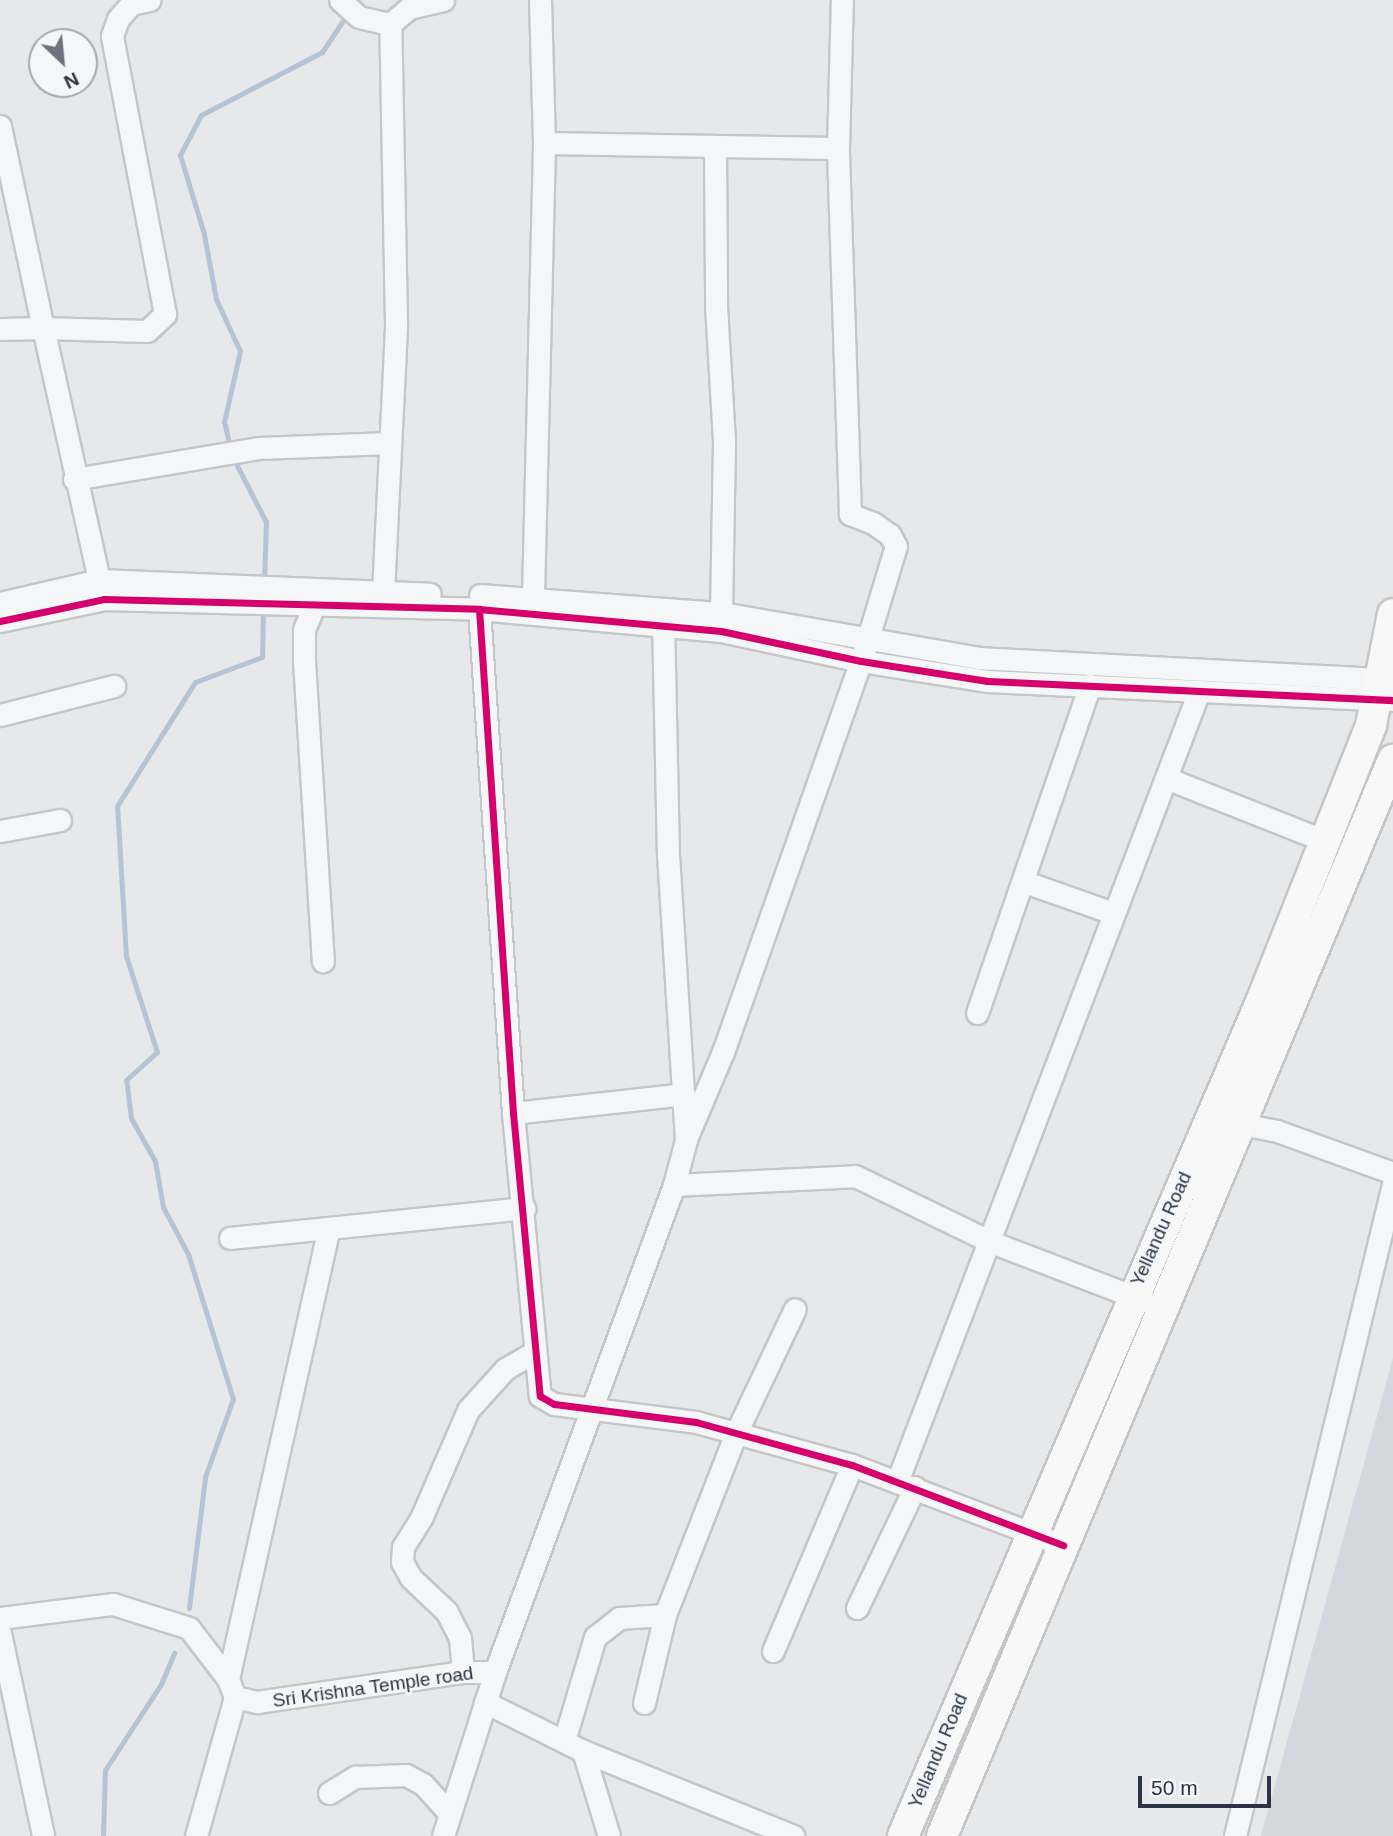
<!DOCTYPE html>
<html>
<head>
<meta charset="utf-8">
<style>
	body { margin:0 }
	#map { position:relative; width:1393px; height:1836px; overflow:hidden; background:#e6e8ea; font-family:Helvetica,sans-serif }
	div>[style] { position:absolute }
	.built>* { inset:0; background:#d4d7dd }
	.stream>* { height:5px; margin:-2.5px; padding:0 2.5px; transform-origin:2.5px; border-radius:2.5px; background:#b4c4d5 }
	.roads { filter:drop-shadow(2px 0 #c4c6c8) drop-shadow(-2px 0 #c4c6c8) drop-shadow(0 2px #c4c6c8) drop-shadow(0 -2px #c4c6c8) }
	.street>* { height:21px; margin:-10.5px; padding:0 10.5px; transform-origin:10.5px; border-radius:10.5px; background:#f5f6f7 }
	.secondary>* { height:30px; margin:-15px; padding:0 15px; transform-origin:15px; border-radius:15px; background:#f8f8f8 }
	.cycleway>* { height:7px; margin:-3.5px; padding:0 3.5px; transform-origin:3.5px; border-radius:3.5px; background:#d6006c }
	span { translate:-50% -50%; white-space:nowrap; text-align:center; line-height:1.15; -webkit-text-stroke:5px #f4f6f9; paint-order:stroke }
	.street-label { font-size:19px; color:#2b3445 }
	.north { position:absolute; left:28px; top:28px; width:70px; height:70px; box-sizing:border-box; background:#f4f6f9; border:2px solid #a4a8b1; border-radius:50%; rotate:154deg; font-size:19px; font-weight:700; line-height:28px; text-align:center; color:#2b3445 }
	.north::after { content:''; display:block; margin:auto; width:24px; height:32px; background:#6c737f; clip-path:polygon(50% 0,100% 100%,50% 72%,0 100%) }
	.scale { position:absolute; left:1138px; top:1776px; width:133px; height:32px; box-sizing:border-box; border:4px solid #2b3445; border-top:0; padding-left:9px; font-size:21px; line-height:24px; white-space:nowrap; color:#2b3445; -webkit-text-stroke:5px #f4f6f9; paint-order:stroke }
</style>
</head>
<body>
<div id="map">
	<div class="built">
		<div style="clip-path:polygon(1393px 1358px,1393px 1836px,1261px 1836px)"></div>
	</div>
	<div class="stream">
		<div style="left:230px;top:447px;width:26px;rotate:-103deg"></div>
		<div style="left:224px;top:422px;width:73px;rotate:-77.3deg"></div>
		<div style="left:240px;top:351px;width:57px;rotate:-114.8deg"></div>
		<div style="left:216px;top:299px;width:66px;rotate:-100.5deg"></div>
		<div style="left:204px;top:234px;width:83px;rotate:-106.9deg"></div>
		<div style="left:180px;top:155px;width:45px;rotate:-62.3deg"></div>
		<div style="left:201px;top:115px;width:136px;rotate:-27.5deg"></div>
		<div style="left:322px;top:52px;width:47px;rotate:-56.3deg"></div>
		<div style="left:232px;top:456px;width:74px;rotate:62.7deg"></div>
		<div style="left:266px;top:522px;width:59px;rotate:91.9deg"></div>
		<div style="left:189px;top:1608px;width:132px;rotate:-83deg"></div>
		<div style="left:205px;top:1477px;width:83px;rotate:-70.3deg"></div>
		<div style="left:233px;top:1399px;width:152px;rotate:-107.2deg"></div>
		<div style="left:188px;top:1254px;width:53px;rotate:-118deg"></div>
		<div style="left:163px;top:1207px;width:47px;rotate:-99.9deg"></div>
		<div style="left:155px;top:1161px;width:49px;rotate:-119.2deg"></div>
		<div style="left:131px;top:1118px;width:38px;rotate:-97deg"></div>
		<div style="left:126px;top:1080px;width:42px;rotate:-42.1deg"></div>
		<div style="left:157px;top:1052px;width:101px;rotate:-107.9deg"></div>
		<div style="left:126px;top:956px;width:150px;rotate:-93.4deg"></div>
		<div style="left:117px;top:806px;width:146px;rotate:-57.8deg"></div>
		<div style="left:195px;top:682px;width:72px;rotate:-20.5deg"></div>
		<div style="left:262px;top:657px;width:49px;rotate:-88.8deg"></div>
		<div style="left:103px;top:1836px;width:66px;rotate:-88.3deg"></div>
		<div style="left:105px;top:1770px;width:103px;rotate:-56.9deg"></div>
		<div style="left:161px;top:1684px;width:34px;rotate:-67deg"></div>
	</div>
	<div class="roads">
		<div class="street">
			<div style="left:340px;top:0;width:25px;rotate:42deg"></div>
			<div style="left:359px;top:17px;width:32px;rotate:13deg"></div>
			<div style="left:540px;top:0;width:143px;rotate:88.4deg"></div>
			<div style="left:0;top:126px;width:207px;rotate:78deg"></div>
			<div style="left:43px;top:328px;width:43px;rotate:178.7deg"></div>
			<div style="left:715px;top:146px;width:160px;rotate:89.6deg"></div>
			<div style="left:716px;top:306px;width:135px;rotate:86.6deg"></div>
			<div style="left:724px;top:441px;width:172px;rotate:91deg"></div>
			<div style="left:74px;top:479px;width:188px;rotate:-9.5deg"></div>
			<div style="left:259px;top:448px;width:130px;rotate:-2.2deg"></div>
			<div style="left:99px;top:580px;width:258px;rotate:-102.5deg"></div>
			<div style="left:43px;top:328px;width:104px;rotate:1.7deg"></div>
			<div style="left:147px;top:331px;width:25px;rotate:-43deg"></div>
			<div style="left:165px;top:314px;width:283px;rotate:-100.8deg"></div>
			<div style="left:112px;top:36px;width:18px;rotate:-71deg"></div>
			<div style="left:118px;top:19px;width:20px;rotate:-49deg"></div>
			<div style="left:131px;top:4px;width:19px;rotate:-12deg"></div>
			<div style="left:383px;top:593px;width:270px;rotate:-87.2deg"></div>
			<div style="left:396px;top:323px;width:299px;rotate:-91.1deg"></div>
			<div style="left:390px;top:24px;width:25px;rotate:-40deg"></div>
			<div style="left:409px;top:8px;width:35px;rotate:-13deg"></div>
			<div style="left:480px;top:595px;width:242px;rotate:4.3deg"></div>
			<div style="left:721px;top:613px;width:261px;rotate:9.9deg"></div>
			<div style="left:978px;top:658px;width:416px;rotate:3deg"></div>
			<div style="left:533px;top:596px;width:453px;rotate:-88.6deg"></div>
			<div style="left:544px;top:143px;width:294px;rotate:1deg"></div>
			<div style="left:0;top:603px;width:102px;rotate:-13.1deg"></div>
			<div style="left:99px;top:580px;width:331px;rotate:2.4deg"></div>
			<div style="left:314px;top:606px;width:26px;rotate:113deg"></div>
			<div style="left:304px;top:630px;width:31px;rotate:90deg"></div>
			<div style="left:304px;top:661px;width:301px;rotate:86.4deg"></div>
			<div style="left:479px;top:609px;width:505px;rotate:86.14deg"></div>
			<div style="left:513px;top:1113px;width:284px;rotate:84.6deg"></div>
			<div style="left:540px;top:1396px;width:16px;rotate:30deg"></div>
			<div style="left:554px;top:1404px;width:143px;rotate:7.2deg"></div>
			<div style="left:696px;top:1422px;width:162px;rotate:15.4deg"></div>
			<div style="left:852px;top:1465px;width:226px;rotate:20.8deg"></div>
			<div style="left:0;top:621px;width:106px;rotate:-11.9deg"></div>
			<div style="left:104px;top:599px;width:375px;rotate:1.5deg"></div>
			<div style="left:479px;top:609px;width:243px;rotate:5.2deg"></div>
			<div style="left:721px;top:631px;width:143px;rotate:12.1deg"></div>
			<div style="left:861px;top:661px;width:128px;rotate:9deg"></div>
			<div style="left:987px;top:681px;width:406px;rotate:2.7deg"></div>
			<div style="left:0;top:715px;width:118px;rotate:-14.3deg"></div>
			<div style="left:1166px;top:778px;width:171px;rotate:21.6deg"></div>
			<div style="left:0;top:831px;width:61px;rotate:-10.4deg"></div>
			<div style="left:1025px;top:882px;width:93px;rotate:19.4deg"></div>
			<div style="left:977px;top:1013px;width:347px;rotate:-71deg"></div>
			<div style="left:513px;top:1113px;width:172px;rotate:-6.3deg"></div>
			<div style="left:1241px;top:1124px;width:37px;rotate:11deg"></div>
			<div style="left:1277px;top:1131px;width:123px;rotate:19.9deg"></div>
			<div style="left:686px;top:1139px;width:95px;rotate:-67deg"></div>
			<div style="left:723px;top:1052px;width:415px;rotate:-70.6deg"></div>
			<div style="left:861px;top:661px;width:120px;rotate:-73.1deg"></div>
			<div style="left:896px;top:546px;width:13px;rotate:-119deg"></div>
			<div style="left:890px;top:535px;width:21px;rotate:-145deg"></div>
			<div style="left:873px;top:523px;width:25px;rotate:-159deg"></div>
			<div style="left:850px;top:514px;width:366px;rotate:-91.9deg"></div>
			<div style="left:838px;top:148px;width:148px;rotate:-88.5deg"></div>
			<div style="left:674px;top:1185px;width:181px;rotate:-2.8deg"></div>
			<div style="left:855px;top:1176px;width:151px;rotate:25.9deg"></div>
			<div style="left:991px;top:1242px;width:165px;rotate:21deg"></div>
			<div style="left:230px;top:1238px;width:296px;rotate:-5.8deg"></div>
			<div style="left:897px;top:1482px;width:847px;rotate:-69.1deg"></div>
			<div style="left:857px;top:1608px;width:134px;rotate:-64.4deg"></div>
			<div style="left:0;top:1618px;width:114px;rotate:-7.1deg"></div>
			<div style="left:113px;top:1604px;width:80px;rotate:17.5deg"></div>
			<div style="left:189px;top:1628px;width:64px;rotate:52.6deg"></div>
			<div style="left:228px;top:1679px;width:19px;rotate:69deg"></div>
			<div style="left:235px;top:1697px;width:23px;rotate:13deg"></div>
			<div style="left:257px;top:1702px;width:208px;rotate:-8.3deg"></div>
			<div style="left:463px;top:1672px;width:32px"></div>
			<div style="left:0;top:1633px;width:208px;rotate:78deg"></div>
			<div style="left:773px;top:1651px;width:202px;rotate:-67deg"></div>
			<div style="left:463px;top:1672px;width:34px;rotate:-95deg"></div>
			<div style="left:460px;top:1638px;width:29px;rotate:-117deg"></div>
			<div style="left:447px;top:1612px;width:50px;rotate:-136.6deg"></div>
			<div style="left:411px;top:1578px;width:18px;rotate:-119deg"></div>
			<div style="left:402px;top:1562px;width:15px;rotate:-86deg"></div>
			<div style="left:403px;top:1547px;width:36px;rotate:-58deg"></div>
			<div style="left:422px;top:1516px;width:116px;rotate:-66.5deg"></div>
			<div style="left:468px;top:1410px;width:55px;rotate:-47.9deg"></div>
			<div style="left:505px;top:1369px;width:34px;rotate:-30deg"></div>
			<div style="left:228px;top:1679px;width:462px;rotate:-77.4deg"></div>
			<div style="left:485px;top:1702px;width:110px;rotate:26.6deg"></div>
			<div style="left:583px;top:1751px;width:227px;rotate:22deg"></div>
			<div style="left:644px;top:1703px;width:90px;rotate:-76.6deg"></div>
			<div style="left:665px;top:1615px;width:195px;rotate:-68.7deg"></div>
			<div style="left:736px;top:1433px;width:137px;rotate:-64.6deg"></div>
			<div style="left:564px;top:1741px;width:109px;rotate:-73.4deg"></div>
			<div style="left:595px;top:1637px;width:31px;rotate:-38deg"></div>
			<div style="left:619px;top:1618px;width:46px;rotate:-3.7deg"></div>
			<div style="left:583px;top:1751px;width:89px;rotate:73deg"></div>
			<div style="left:329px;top:1793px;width:31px;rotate:-32deg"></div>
			<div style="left:355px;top:1777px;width:51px;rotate:-2.2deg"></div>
			<div style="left:406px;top:1775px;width:19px;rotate:28deg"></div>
			<div style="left:423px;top:1784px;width:40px;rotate:48deg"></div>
			<div style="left:196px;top:1836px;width:144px;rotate:-74.3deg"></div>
			<div style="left:443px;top:1836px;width:172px;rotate:-72.4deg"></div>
			<div style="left:495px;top:1672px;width:519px;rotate:-69.82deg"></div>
			<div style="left:674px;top:1185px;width:47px;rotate:-75.1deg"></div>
			<div style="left:686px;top:1140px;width:284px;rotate:-93.6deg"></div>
			<div style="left:668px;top:857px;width:233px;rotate:-91.2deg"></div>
			<div style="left:1235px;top:1836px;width:671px;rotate:-76.38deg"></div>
		</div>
		<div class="secondary">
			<div style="left:903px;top:1836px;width:908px;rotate:-66.77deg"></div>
			<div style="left:1261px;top:1002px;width:298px;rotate:-68.3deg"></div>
			<div style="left:1371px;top:725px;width:113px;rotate:-78.8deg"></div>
			<div style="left:942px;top:1836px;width:1167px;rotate:-67.26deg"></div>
		</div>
	</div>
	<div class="cycleway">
		<div style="left:479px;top:609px;width:505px;rotate:86.14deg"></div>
		<div style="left:513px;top:1113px;width:284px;rotate:84.6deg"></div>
		<div style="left:540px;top:1396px;width:16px;rotate:30deg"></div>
		<div style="left:554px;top:1404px;width:143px;rotate:7.2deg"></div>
		<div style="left:696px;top:1422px;width:162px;rotate:15.4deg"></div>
		<div style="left:852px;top:1465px;width:226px;rotate:20.8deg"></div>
		<div style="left:0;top:621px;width:106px;rotate:-11.9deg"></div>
		<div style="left:104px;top:599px;width:375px;rotate:1.5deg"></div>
		<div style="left:479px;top:609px;width:243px;rotate:5.2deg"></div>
		<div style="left:721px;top:631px;width:143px;rotate:12.1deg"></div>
		<div style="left:861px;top:661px;width:128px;rotate:9deg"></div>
		<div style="left:987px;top:681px;width:406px;rotate:2.7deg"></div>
	</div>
	<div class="street-label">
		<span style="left:1161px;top:1229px;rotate:-66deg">Yellandu Road</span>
		<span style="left:373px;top:1687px;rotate:-8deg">Sri Krishna Temple road</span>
		<span style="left:938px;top:1751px;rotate:-67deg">Yellandu Road</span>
	</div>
	<div class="north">N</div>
	<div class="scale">50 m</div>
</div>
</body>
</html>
